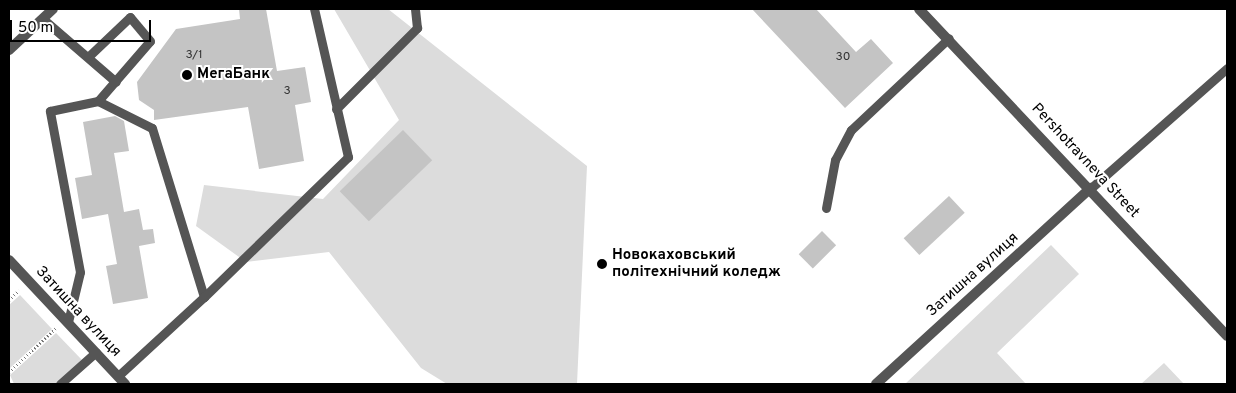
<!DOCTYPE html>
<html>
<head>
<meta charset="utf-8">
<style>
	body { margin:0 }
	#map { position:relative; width:1236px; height:393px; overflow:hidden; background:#fff; font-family:Overpass,sans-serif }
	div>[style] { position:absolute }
	.green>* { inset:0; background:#dcdcdc }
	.building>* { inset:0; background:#c4c4c4; transform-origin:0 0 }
	.path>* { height:3px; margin-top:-1.5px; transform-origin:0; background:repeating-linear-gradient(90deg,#777 0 1px,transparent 0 3.5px) }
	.service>* { height:9px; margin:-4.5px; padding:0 4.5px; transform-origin:4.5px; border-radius:4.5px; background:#555 }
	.minor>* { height:10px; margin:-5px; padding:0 5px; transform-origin:5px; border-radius:5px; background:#555 }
	.tertiary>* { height:10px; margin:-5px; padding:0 5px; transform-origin:5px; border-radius:5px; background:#555 }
	.dots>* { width:14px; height:14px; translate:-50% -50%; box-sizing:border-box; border:2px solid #fff; border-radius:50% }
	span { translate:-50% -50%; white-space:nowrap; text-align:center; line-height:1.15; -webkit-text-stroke:4px #fff; paint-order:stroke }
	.number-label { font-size:12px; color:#313131 }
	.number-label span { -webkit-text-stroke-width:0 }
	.poi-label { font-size:15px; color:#000; font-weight:700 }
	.left { translate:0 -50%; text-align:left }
	.street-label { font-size:15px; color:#000 }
	.frame { position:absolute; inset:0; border:10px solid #000; pointer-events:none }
	.scale { position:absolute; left:10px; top:20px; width:141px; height:22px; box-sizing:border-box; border:2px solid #000; border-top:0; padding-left:6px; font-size:15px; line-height:18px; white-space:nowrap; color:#000; -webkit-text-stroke:4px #fff; paint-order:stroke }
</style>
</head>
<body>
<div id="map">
	<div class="green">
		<div style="clip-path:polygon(334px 9px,388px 9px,587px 166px,577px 384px,447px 384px,421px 368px,329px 252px,246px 262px,196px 226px,204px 185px,323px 199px,399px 120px)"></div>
		<div style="clip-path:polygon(1051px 245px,1079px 274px,997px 353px,1026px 384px,905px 384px)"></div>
		<div style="clip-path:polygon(20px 295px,52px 329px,9px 369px,9px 305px)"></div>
		<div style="clip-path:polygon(56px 333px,83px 361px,57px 384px,14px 384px,10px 375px)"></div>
		<div style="clip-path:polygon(1164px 363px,1184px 384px,1141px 384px)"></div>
	</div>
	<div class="building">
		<div style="clip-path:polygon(239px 9px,266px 9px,277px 71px,305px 67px,311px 102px,295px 105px,304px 161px,259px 169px,248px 107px,154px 120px,154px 110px,139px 100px,137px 82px,176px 29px,240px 19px)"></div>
		<div style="clip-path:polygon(752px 9px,816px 9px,856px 52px,871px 39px,893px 63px,845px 108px)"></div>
		<div style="clip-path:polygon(115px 116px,124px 121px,129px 151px,114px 153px,124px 212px,139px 209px,143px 230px,153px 229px,155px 243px,139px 246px,148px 298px,113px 304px,106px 266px,117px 264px,108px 214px,82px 219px,75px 178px,92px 175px,83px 122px)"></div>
		<div style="left:403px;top:130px;width:42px;height:88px;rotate:46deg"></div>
		<div style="left:949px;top:196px;width:23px;height:62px;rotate:47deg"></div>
		<div style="left:822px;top:231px;width:20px;height:33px;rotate:45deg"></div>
	</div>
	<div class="path">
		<div style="left:9px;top:300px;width:14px;rotate:-45deg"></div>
		<div style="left:9px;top:372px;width:64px;rotate:-43.1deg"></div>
		<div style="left:9px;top:382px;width:2px;rotate:90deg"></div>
	</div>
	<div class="service">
		<div style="left:43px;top:19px;width:96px;rotate:40.8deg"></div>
		<div style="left:98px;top:101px;width:60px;rotate:26.6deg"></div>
		<div style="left:152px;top:128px;width:177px;rotate:72.9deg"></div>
		<div style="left:204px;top:297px;width:201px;rotate:-44.2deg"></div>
		<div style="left:348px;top:157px;width:152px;rotate:-102.9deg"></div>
		<div style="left:336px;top:109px;width:115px;rotate:-45deg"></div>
		<div style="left:417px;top:28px;width:19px;rotate:-96deg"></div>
		<div style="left:1091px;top:188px;width:181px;rotate:-41.4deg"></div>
		<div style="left:826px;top:208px;width:49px;rotate:-79.4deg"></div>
		<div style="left:835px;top:160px;width:34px;rotate:-62deg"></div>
		<div style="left:851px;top:130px;width:134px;rotate:-43.2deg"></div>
		<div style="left:68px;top:322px;width:51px;rotate:-76.5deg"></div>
		<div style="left:80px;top:272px;width:164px;rotate:-100.6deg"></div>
		<div style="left:50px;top:111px;width:49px;rotate:-11.8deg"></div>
		<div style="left:98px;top:101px;width:79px;rotate:-49.1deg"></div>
		<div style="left:150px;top:41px;width:31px;rotate:-130deg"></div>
		<div style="left:130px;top:17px;width:57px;rotate:136.4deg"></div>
		<div style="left:118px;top:376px;width:117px;rotate:-42.6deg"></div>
		<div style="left:60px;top:384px;width:48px;rotate:-41.6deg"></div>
	</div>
	<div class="minor">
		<div style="left:9px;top:50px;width:60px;rotate:-43deg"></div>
		<div style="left:9px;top:260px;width:170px;rotate:46.9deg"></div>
		<div style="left:876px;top:384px;width:291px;rotate:-42.4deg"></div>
	</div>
	<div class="tertiary">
		<div style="left:919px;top:9px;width:449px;rotate:46.7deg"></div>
	</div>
	<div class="dots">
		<div style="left:187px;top:75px;background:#000"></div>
		<div style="left:602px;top:264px;background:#000"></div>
	</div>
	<div class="number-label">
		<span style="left:194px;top:56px">3/1</span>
		<span style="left:843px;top:58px">30</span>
		<span style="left:287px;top:92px">3</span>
	</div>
	<div class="poi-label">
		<span class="left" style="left:197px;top:75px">МегаБанк</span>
		<span class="left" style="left:612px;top:264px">Новокаховський<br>політехнічний коледж</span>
	</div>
	<div class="street-label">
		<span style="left:1085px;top:161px;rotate:47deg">Pershotravneva Street</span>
		<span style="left:973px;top:275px;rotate:-42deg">Затишна вулиця</span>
		<span style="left:78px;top:312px;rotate:47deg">Затишна вулиця</span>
	</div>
	<div class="frame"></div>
	<div class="scale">50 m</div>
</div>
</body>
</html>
